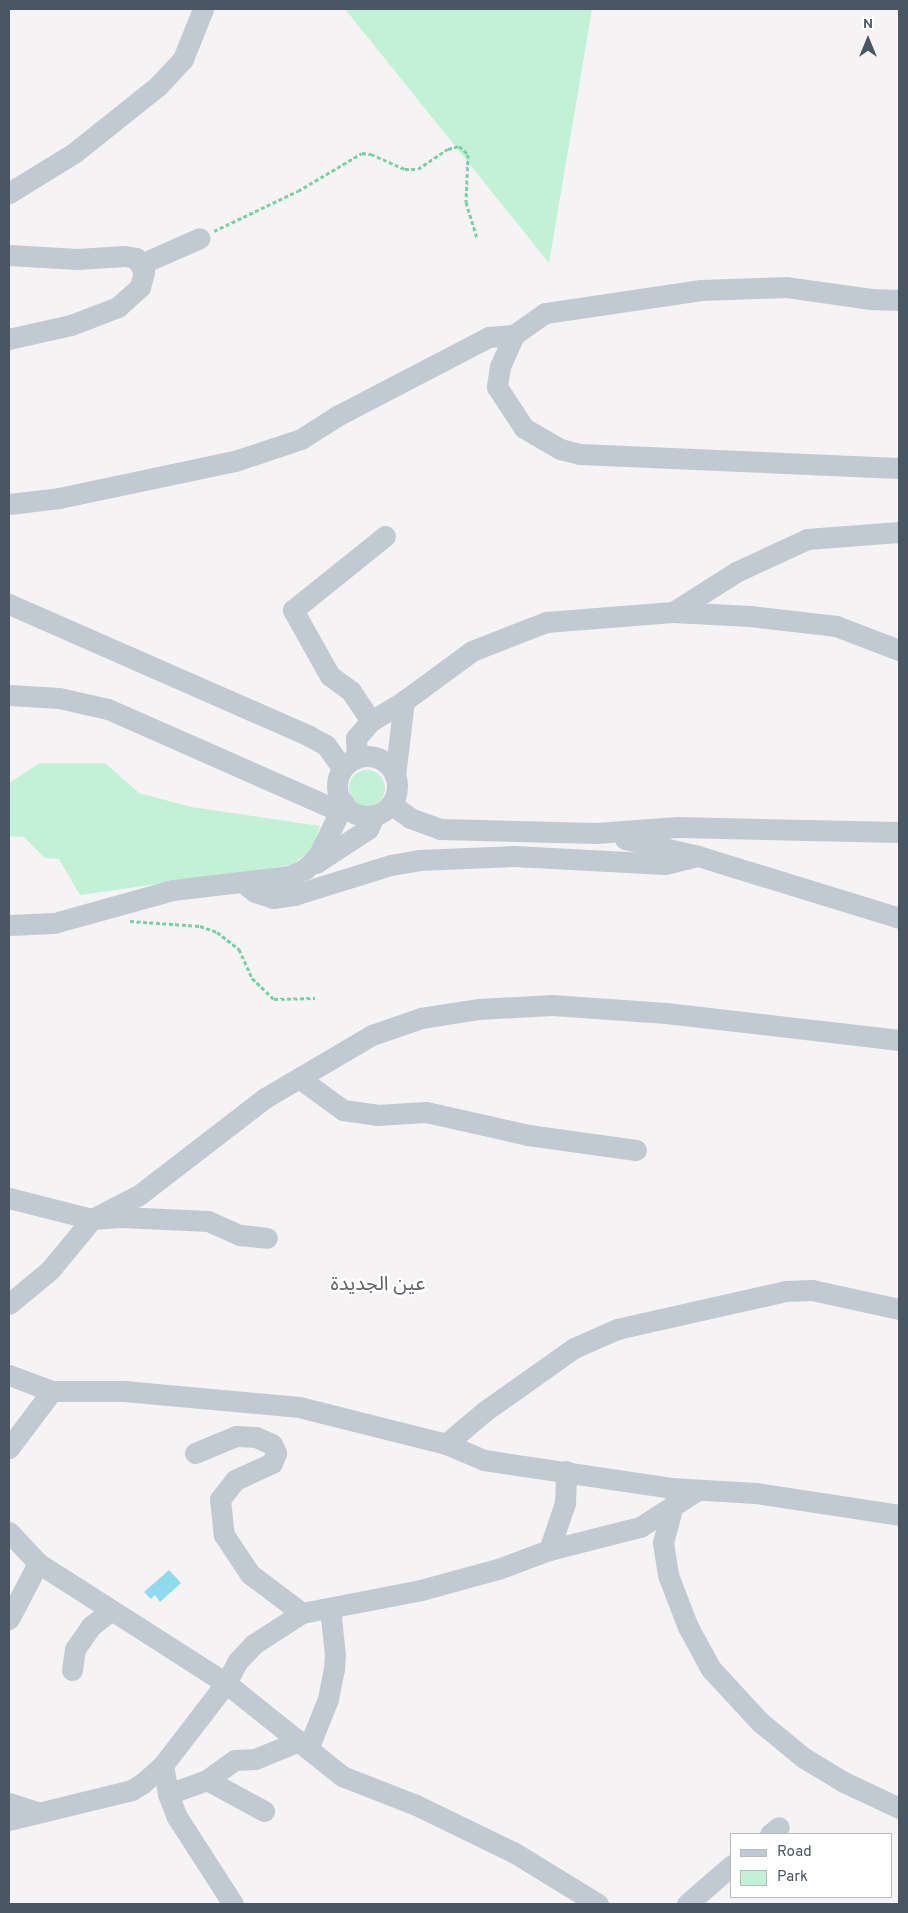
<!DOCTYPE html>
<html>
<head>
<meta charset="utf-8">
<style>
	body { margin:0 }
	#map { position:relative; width:908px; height:1913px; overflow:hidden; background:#f5f3f3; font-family:Overpass,"Noto Sans Arabic",sans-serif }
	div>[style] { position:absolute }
	.green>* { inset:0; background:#c3f1d5 }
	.round { border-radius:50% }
	.water>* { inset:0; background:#90daee }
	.path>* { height:3px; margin-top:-1.5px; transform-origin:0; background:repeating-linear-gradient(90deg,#7ad0a6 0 4px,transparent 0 6.5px) }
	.minor>* { height:21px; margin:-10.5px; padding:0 10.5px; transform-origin:10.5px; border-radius:10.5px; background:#c1cad2 }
	.minor>.ring { margin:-10.5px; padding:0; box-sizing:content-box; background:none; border:21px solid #c1cad2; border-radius:50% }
	span { translate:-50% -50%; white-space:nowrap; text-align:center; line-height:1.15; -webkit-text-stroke:5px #fff; paint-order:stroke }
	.quarter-label { font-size:20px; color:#5f6368 }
	.frame { position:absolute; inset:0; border:10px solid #4a5661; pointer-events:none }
	.legend { position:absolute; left:730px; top:1833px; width:162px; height:65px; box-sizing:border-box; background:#fff; border:1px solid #b7bbc0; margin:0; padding:6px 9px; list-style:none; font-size:15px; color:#4a5661 }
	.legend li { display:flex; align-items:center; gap:10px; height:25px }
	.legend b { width:25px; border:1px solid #b7bbc0 }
	.north { position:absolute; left:843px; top:15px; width:50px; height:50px; -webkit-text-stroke:4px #fff; paint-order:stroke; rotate:0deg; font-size:14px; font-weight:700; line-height:20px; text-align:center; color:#4a5661 }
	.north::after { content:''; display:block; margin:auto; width:18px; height:22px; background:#4a5661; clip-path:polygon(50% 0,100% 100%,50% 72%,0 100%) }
</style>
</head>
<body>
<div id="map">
	<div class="green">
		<div style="clip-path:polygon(345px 9px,592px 9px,549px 263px)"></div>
		<div style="clip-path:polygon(40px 763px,105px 763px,139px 793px,191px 807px,320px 826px,312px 849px,292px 865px,80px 895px,59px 859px,45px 858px,24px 837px,9px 836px,9px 783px)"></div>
		<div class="round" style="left:349px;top:770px;width:36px;height:36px"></div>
	</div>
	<div class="water">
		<div style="clip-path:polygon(169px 1570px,181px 1583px,160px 1602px,155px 1595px,151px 1599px,144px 1592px)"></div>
	</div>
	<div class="path">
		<div style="left:214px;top:231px;width:93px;rotate:-25.5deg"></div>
		<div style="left:298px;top:191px;width:74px;rotate:-30.7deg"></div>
		<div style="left:362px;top:153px;width:9px;rotate:6deg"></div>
		<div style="left:371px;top:154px;width:37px;rotate:24deg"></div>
		<div style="left:405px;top:169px;width:13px"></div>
		<div style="left:418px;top:169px;width:36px;rotate:-34deg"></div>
		<div style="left:448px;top:149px;width:11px;rotate:-15deg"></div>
		<div style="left:459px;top:146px;width:12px;rotate:42deg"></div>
		<div style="left:468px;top:154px;width:48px;rotate:92.4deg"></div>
		<div style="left:466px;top:202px;width:38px;rotate:73deg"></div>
		<div style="left:130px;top:921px;width:70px;rotate:4.1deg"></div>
		<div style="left:200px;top:926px;width:18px;rotate:19deg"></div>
		<div style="left:217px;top:932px;width:28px;rotate:38deg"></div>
		<div style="left:239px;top:949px;width:32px;rotate:66deg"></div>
		<div style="left:252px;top:978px;width:30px;rotate:44deg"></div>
		<div style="left:274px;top:999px;width:41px;rotate:-1.4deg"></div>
	</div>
	<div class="minor">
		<div style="left:9px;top:193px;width:76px;rotate:-31.6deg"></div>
		<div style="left:74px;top:153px;width:107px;rotate:-38.6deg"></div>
		<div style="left:158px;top:86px;width:37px;rotate:-47deg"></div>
		<div style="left:183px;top:59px;width:54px;rotate:-68.2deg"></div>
		<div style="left:9px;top:255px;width:68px;rotate:3.4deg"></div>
		<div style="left:77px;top:259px;width:47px;rotate:-3.7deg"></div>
		<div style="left:124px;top:256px;width:12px;rotate:9deg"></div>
		<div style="left:136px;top:258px;width:16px;rotate:60deg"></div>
		<div style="left:144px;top:272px;width:16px;rotate:105deg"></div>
		<div style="left:140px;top:287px;width:30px;rotate:138deg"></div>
		<div style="left:118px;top:307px;width:50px;rotate:159deg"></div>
		<div style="left:71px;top:325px;width:64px;rotate:167.3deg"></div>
		<div style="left:141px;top:264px;width:64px;rotate:-23.8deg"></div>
		<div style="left:899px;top:300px;width:28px;rotate:-178deg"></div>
		<div style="left:871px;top:299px;width:85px;rotate:-171.9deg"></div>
		<div style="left:787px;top:287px;width:86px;rotate:178deg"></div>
		<div style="left:701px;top:290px;width:158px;rotate:171.6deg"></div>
		<div style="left:545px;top:313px;width:38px;rotate:145deg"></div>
		<div style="left:514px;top:335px;width:35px;rotate:114deg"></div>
		<div style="left:500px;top:367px;width:20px;rotate:99deg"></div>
		<div style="left:497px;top:387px;width:49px;rotate:56.6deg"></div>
		<div style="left:524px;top:428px;width:42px;rotate:30.3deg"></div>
		<div style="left:560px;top:449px;width:21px;rotate:14deg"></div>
		<div style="left:580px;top:454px;width:319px;rotate:2.5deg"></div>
		<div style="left:9px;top:504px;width:50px;rotate:-6.8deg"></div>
		<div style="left:59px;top:498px;width:180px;rotate:-11.9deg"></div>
		<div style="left:235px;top:461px;width:70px;rotate:-18.4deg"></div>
		<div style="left:301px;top:439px;width:43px;rotate:-32.6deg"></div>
		<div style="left:337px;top:416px;width:171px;rotate:-27.5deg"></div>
		<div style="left:489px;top:337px;width:25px;rotate:-5deg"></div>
		<div style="left:9px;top:604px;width:328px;rotate:23.7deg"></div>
		<div style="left:309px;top:736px;width:19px;rotate:28deg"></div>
		<div style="left:326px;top:745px;width:28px;rotate:55deg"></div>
		<div style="left:673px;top:612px;width:75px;rotate:-32.4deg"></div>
		<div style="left:736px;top:572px;width:78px;rotate:-24.9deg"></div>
		<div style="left:807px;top:539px;width:92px;rotate:-4.4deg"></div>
		<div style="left:9px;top:695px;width:50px;rotate:3.4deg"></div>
		<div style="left:59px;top:698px;width:50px;rotate:12.7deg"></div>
		<div style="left:108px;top:709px;width:253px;rotate:23.8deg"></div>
		<div style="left:371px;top:721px;width:36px;rotate:-124deg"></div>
		<div style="left:351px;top:691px;width:26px;rotate:-144deg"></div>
		<div style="left:330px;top:676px;width:76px;rotate:-119.3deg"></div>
		<div style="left:293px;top:610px;width:118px;rotate:-38.8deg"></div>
		<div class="ring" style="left:337px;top:756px;width:39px;height:39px"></div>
		<div style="left:357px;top:758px;width:20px;rotate:-93deg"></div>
		<div style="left:356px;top:738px;width:23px;rotate:-49deg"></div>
		<div style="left:371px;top:721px;width:39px;rotate:-31deg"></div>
		<div style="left:404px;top:701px;width:84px;rotate:-36.3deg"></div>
		<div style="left:472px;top:651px;width:79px;rotate:-21.4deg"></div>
		<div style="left:546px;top:622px;width:127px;rotate:-4.5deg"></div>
		<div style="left:673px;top:612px;width:77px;rotate:3deg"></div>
		<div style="left:750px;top:616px;width:87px;rotate:6.6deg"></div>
		<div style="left:836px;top:626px;width:67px;rotate:20.9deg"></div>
		<div style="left:395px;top:776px;width:76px;rotate:-83.2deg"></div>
		<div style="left:391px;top:804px;width:24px;rotate:36deg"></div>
		<div style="left:410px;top:818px;width:32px;rotate:20deg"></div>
		<div style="left:440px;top:829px;width:156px;rotate:1.5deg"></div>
		<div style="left:596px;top:833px;width:82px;rotate:-4.2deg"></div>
		<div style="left:678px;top:827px;width:221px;rotate:1.3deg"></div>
		<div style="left:625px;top:839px;width:75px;rotate:13.1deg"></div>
		<div style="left:698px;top:856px;width:210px;rotate:17.1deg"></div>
		<div style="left:316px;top:863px;width:62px;rotate:-33.2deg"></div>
		<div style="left:368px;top:829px;width:14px;rotate:-65deg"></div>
		<div style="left:245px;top:884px;width:13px;rotate:39deg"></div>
		<div style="left:255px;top:892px;width:19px;rotate:18deg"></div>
		<div style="left:273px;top:898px;width:21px;rotate:-8deg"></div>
		<div style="left:294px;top:895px;width:102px;rotate:-17.2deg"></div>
		<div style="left:391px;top:865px;width:27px;rotate:-10deg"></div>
		<div style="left:418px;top:860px;width:96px;rotate:-2.4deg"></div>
		<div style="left:514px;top:856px;width:151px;rotate:3deg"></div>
		<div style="left:665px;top:864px;width:34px;rotate:-14deg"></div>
		<div style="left:9px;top:925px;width:45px;rotate:-2.5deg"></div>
		<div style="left:54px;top:923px;width:123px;rotate:-15.5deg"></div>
		<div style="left:173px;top:890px;width:118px;rotate:-6.8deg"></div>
		<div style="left:290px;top:876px;width:17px;rotate:-25deg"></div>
		<div style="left:305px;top:869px;width:18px;rotate:-45deg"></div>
		<div style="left:318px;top:856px;width:59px;rotate:-63.9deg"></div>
		<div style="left:299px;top:1078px;width:54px;rotate:36deg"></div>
		<div style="left:343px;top:1110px;width:34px;rotate:8deg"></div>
		<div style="left:377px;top:1115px;width:49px;rotate:-3.5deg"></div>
		<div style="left:426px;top:1112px;width:105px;rotate:12.7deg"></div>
		<div style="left:528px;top:1135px;width:109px;rotate:7.9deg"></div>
		<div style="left:9px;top:1198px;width:86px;rotate:14.2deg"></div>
		<div style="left:92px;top:1219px;width:53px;rotate:-27.1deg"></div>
		<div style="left:139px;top:1195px;width:159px;rotate:-37.6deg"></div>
		<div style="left:265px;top:1098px;width:124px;rotate:-30.5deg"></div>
		<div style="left:372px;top:1035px;width:52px;rotate:-19.1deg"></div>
		<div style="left:421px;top:1018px;width:59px;rotate:-8.8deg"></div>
		<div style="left:479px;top:1009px;width:73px;rotate:-3.1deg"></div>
		<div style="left:552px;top:1005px;width:114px;rotate:4deg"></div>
		<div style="left:666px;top:1013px;width:235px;rotate:6.6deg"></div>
		<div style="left:9px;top:1304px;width:53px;rotate:-39.7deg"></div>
		<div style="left:50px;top:1270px;width:66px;rotate:-50.5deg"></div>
		<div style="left:92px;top:1219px;width:29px;rotate:-4deg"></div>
		<div style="left:121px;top:1217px;width:87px;rotate:2.6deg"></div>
		<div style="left:208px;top:1221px;width:35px;rotate:24deg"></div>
		<div style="left:240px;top:1235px;width:27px;rotate:6deg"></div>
		<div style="left:9px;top:1375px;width:46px;rotate:20.4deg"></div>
		<div style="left:52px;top:1391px;width:72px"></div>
		<div style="left:124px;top:1391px;width:176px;rotate:5.2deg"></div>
		<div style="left:299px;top:1407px;width:152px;rotate:14.1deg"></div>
		<div style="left:446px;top:1444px;width:41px;rotate:22.8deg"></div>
		<div style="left:484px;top:1460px;width:189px;rotate:8.5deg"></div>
		<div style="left:671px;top:1488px;width:85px;rotate:3.4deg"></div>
		<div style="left:756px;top:1493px;width:145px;rotate:8.7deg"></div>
		<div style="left:446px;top:1444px;width:51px;rotate:-40.2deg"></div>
		<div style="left:485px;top:1411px;width:109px;rotate:-35.3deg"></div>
		<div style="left:574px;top:1348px;width:47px;rotate:-23.8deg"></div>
		<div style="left:617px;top:1329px;width:172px;rotate:-12.7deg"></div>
		<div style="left:785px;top:1291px;width:27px;rotate:-2deg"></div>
		<div style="left:812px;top:1290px;width:89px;rotate:12.3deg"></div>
		<div style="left:9px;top:1448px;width:71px;rotate:-53deg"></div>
		<div style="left:195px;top:1453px;width:44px;rotate:-22.5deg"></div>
		<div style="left:236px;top:1436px;width:20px;rotate:3deg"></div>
		<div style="left:256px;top:1437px;width:17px;rotate:24deg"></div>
		<div style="left:272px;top:1444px;width:10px;rotate:66deg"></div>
		<div style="left:276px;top:1453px;width:11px;rotate:112deg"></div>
		<div style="left:272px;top:1463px;width:41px;rotate:155.3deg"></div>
		<div style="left:235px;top:1480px;width:24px;rotate:128deg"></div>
		<div style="left:220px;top:1499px;width:36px;rotate:84deg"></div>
		<div style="left:224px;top:1535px;width:47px;rotate:56.3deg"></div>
		<div style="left:250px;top:1574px;width:65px;rotate:36.9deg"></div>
		<div style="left:673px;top:1505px;width:39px;rotate:105deg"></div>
		<div style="left:663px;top:1543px;width:32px;rotate:81deg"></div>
		<div style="left:668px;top:1575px;width:56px;rotate:69deg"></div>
		<div style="left:688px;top:1627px;width:48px;rotate:61.3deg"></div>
		<div style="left:711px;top:1669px;width:72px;rotate:47.2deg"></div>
		<div style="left:760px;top:1722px;width:57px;rotate:39.3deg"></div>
		<div style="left:804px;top:1758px;width:47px;rotate:31deg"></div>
		<div style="left:844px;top:1782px;width:61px;rotate:25.3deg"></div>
		<div style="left:9px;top:1532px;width:42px;rotate:46.9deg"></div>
		<div style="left:38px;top:1563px;width:223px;rotate:32.6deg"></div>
		<div style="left:226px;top:1683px;width:103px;rotate:127.5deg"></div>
		<div style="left:163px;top:1765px;width:27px;rotate:138deg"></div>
		<div style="left:143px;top:1783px;width:13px;rotate:148deg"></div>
		<div style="left:132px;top:1790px;width:127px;rotate:166.3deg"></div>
		<div style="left:549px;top:1550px;width:50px;rotate:-71.2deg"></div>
		<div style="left:565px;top:1503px;width:32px;rotate:-88deg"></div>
		<div style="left:9px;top:1619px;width:63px;rotate:-62.6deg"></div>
		<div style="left:72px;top:1670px;width:21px;rotate:-82deg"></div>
		<div style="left:75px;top:1649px;width:28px;rotate:-55deg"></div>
		<div style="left:91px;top:1626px;width:24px;rotate:-38deg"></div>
		<div style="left:308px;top:1749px;width:54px;rotate:-68.2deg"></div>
		<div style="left:328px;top:1699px;width:31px;rotate:-79deg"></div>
		<div style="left:334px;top:1669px;width:14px;rotate:-86deg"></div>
		<div style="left:335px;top:1655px;width:47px;rotate:-96.1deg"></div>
		<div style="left:163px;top:1765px;width:29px;rotate:80deg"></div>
		<div style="left:168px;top:1794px;width:25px;rotate:69deg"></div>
		<div style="left:177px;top:1817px;width:103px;rotate:57.2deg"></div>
		<div style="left:207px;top:1780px;width:34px;rotate:-36deg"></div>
		<div style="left:235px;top:1760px;width:20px;rotate:-3deg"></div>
		<div style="left:255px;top:1759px;width:48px;rotate:-22.2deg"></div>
		<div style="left:168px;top:1794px;width:41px;rotate:-19.7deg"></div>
		<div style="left:207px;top:1780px;width:65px;rotate:28.5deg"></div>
		<div style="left:9px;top:1803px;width:29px;rotate:18deg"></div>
		<div style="left:770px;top:1834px;width:11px;rotate:-38deg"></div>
		<div style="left:598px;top:1904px;width:100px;rotate:-148.5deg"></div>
		<div style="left:513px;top:1852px;width:108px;rotate:-154.1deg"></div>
		<div style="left:416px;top:1805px;width:79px;rotate:-158.6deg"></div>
		<div style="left:342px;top:1776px;width:149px;rotate:-141.3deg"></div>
		<div style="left:226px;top:1683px;width:24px;rotate:-62deg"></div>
		<div style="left:237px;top:1662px;width:25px;rotate:-47deg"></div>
		<div style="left:254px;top:1644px;width:57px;rotate:-32.9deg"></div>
		<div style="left:302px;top:1613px;width:121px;rotate:-10.9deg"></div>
		<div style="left:421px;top:1590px;width:80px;rotate:-15.3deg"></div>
		<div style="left:498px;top:1569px;width:54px;rotate:-20.4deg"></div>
		<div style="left:549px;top:1550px;width:94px;rotate:-14.2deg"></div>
		<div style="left:640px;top:1527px;width:67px;rotate:-32.7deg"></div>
		<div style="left:687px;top:1904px;width:60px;rotate:-40.9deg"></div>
	</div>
	<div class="quarter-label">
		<span style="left:378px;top:1285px">عين الجديدة</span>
	</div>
	<div class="frame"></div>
	<ul class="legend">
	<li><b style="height:6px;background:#c1cad2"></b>Road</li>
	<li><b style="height:14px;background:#c3f1d5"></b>Park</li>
	</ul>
	<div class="north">N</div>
</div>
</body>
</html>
